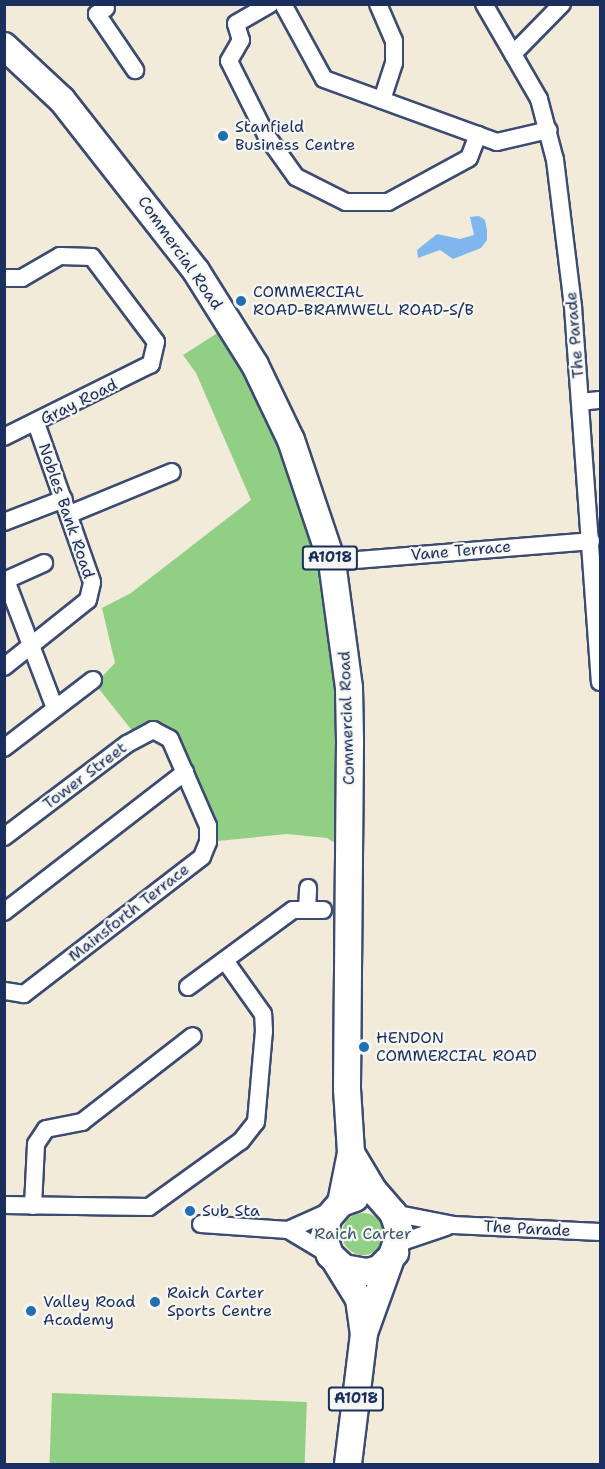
<!DOCTYPE html>
<html>
<head>
<meta charset="utf-8">
<style>
	body { margin:0 }
	#map { position:relative; width:605px; height:1469px; overflow:hidden; background:#f3ebda; font-family:"Shantell Sans",sans-serif }
	div>[style] { position:absolute }
	.green>* { inset:0; background:#91cf85; transform-origin:0 0 }
	.round { border-radius:50% }
	.water>* { inset:0; background:#7eb6ee }
	.roads { filter:drop-shadow(2px 0 #3b4b71) drop-shadow(-2px 0 #3b4b71) drop-shadow(0 2px #3b4b71) drop-shadow(0 -2px #3b4b71) }
	.minor>* { height:16px; margin:-8px; padding:0 8px; transform-origin:8px; border-radius:8px; background:#fff }
	.highway>* { height:26px; margin:-13px; padding:0 13px; transform-origin:13px; border-radius:13px; background:#fff }
	.dots>* { width:16px; height:16px; translate:-50% -50%; box-sizing:border-box; border:3px solid #f6f6f2; border-radius:50% }
	span { translate:-50% -50%; white-space:nowrap; text-align:center; line-height:1.15; -webkit-text-stroke:4.5px #f6f6f2; paint-order:stroke }
	.shield-label span { padding:2px 4px; background:#f6f6f2; border:2px solid; border-radius:4px; -webkit-text-stroke-width:0 }
	.shield-label { font-size:15px; color:#1b2f5e; font-weight:700 }
	.poi-label { font-size:16px; color:#1b2f5e }
	.left { translate:0 -50%; text-align:left }
	.street-label { font-size:16px; color:#1b2f5e }
	.park-label { font-size:16px; color:#385768 }
	.frame { position:absolute; inset:0; border:6px solid #1b2f5e; pointer-events:none }
</style>
</head>
<body>
<div id="map">
	<div class="green">
		<div style="clip-path:polygon(230px 325px,332px 562px,349px 852px,327px 838px,287px 834px,208px 842px,170px 739px,138px 738px,95px 684px,115px 663px,102px 608px,131px 593px,251px 500px,196px 373px,183px 355px)"></div>
		<div class="round" style="left:342px;top:1213px;width:42px;height:42px"></div>
		<div style="left:52px;top:1393px;width:255px;height:71px;rotate:2deg"></div>
	</div>
	<div class="water">
		<div style="clip-path:polygon(479px 216px,485px 220px,487px 230px,487px 240px,481px 248px,453px 259px,440px 250px,418px 258px,417px 250px,437px 234px,460px 239px,474px 235px,470px 217px)"></div>
	</div>
	<div class="roads">
		<div class="minor">
			<div style="left:270px;top:4px;width:39px;rotate:150deg"></div>
			<div style="left:236px;top:24px;width:17px;rotate:73deg"></div>
			<div style="left:241px;top:40px;width:24px;rotate:120deg"></div>
			<div style="left:229px;top:61px;width:83px;rotate:63.4deg"></div>
			<div style="left:266px;top:135px;width:52px;rotate:54.5deg"></div>
			<div style="left:296px;top:177px;width:56px;rotate:26.6deg"></div>
			<div style="left:346px;top:202px;width:42px"></div>
			<div style="left:388px;top:202px;width:92px;rotate:-28.5deg"></div>
			<div style="left:469px;top:158px;width:25px;rotate:-69deg"></div>
			<div style="left:283px;top:4px;width:85px;rotate:61.3deg"></div>
			<div style="left:324px;top:79px;width:184px;rotate:20deg"></div>
			<div style="left:497px;top:142px;width:53px;rotate:-13deg"></div>
			<div style="left:378px;top:4px;width:40px;rotate:66.6deg"></div>
			<div style="left:394px;top:41px;width:22px;rotate:90deg"></div>
			<div style="left:394px;top:63px;width:39px;rotate:108deg"></div>
			<div style="left:484px;top:4px;width:110px;rotate:59.9deg"></div>
			<div style="left:539px;top:99px;width:63px;rotate:75.3deg"></div>
			<div style="left:555px;top:160px;width:148px;rotate:83deg"></div>
			<div style="left:573px;top:307px;width:376px;rotate:85.9deg"></div>
			<div style="left:106px;top:8px;width:11px;rotate:146deg"></div>
			<div style="left:97px;top:14px;width:68px;rotate:55.8deg"></div>
			<div style="left:513px;top:54px;width:70px;rotate:-45.6deg"></div>
			<div style="left:4px;top:278px;width:18px"></div>
			<div style="left:22px;top:278px;width:44px;rotate:-30.1deg"></div>
			<div style="left:60px;top:256px;width:32px;rotate:2deg"></div>
			<div style="left:92px;top:257px;width:106px;rotate:53deg"></div>
			<div style="left:156px;top:342px;width:23px;rotate:103deg"></div>
			<div style="left:151px;top:364px;width:164px;rotate:153.6deg"></div>
			<div style="left:580px;top:402px;width:20px;rotate:-6deg"></div>
			<div style="left:70px;top:514px;width:110px;rotate:-22.4deg"></div>
			<div style="left:4px;top:522px;width:64px;rotate:-21deg"></div>
			<div style="left:332px;top:562px;width:260px;rotate:-4.6deg"></div>
			<div style="left:6px;top:580px;width:137px;rotate:69.1deg"></div>
			<div style="left:4px;top:581px;width:44px;rotate:-24.2deg"></div>
			<div style="left:4px;top:667px;width:107px;rotate:-38.6deg"></div>
			<div style="left:88px;top:600px;width:18px;rotate:-77deg"></div>
			<div style="left:92px;top:582px;width:169px;rotate:-109.4deg"></div>
			<div style="left:4px;top:748px;width:112px;rotate:-37.4deg"></div>
			<div style="left:4px;top:837px;width:154px;rotate:-37.1deg"></div>
			<div style="left:127px;top:744px;width:30px;rotate:-28deg"></div>
			<div style="left:153px;top:730px;width:19px;rotate:28deg"></div>
			<div style="left:170px;top:739px;width:95px;rotate:66.4deg"></div>
			<div style="left:208px;top:826px;width:16px;rotate:90deg"></div>
			<div style="left:208px;top:842px;width:16px;rotate:112deg"></div>
			<div style="left:202px;top:857px;width:225px;rotate:142.4deg"></div>
			<div style="left:24px;top:994px;width:20px;rotate:-171deg"></div>
			<div style="left:307px;top:910px;width:22px;rotate:-87deg"></div>
			<div style="left:4px;top:912px;width:229px;rotate:-37.7deg"></div>
			<div style="left:188px;top:987px;width:130px;rotate:-36.3deg"></div>
			<div style="left:293px;top:910px;width:30px"></div>
			<div style="left:4px;top:1205px;width:145px;rotate:0.8deg"></div>
			<div style="left:149px;top:1207px;width:113px;rotate:-35.7deg"></div>
			<div style="left:241px;top:1141px;width:24px;rotate:-52deg"></div>
			<div style="left:256px;top:1122px;width:91px;rotate:-85deg"></div>
			<div style="left:264px;top:1031px;width:17px;rotate:-93deg"></div>
			<div style="left:263px;top:1014px;width:64px;rotate:-125.4deg"></div>
			<div style="left:33px;top:1206px;width:62px;rotate:-87.2deg"></div>
			<div style="left:36px;top:1144px;width:18px;rotate:-56deg"></div>
			<div style="left:46px;top:1129px;width:37px;rotate:-11deg"></div>
			<div style="left:82px;top:1122px;width:140px;rotate:-37.8deg"></div>
			<div style="left:393px;top:1213px;width:61px;rotate:11.3deg"></div>
			<div style="left:453px;top:1225px;width:147px;rotate:2.7deg"></div>
			<div style="left:201px;top:1224px;width:87px;rotate:3.9deg"></div>
			<div style="left:288px;top:1230px;width:49px;rotate:30.8deg"></div>
			<div style="left:288px;top:1230px;width:49px;rotate:-24deg"></div>
			<div style="left:399px;top:1243px;width:50px;rotate:-18.8deg"></div>
		</div>
		<div class="highway">
			<div style="left:4px;top:46px;width:79px;rotate:43deg"></div>
			<div style="left:62px;top:100px;width:217px;rotate:51.9deg"></div>
			<div style="left:196px;top:271px;width:111px;rotate:57.9deg"></div>
			<div style="left:255px;top:365px;width:83px;rotate:64.4deg"></div>
			<div style="left:291px;top:440px;width:129px;rotate:71.4deg"></div>
			<div style="left:332px;top:562px;width:127px;rotate:82.3deg"></div>
			<div style="left:349px;top:688px;width:54px;rotate:88.9deg"></div>
			<div style="left:350px;top:742px;width:347px;rotate:90.5deg"></div>
			<div style="left:347px;top:1089px;width:64px;rotate:86.4deg"></div>
			<div style="left:351px;top:1153px;width:51px;rotate:101.3deg"></div>
			<div style="left:355px;top:1198px;width:15px;rotate:160deg"></div>
			<div style="left:341px;top:1203px;width:20px;rotate:131deg"></div>
			<div style="left:328px;top:1218px;width:19px;rotate:102deg"></div>
			<div style="left:324px;top:1237px;width:19px;rotate:72deg"></div>
			<div style="left:330px;top:1255px;width:19px;rotate:43deg"></div>
			<div style="left:344px;top:1268px;width:23px;rotate:10deg"></div>
			<div style="left:367px;top:1272px;width:12px;rotate:-14deg"></div>
			<div style="left:379px;top:1269px;width:23px;rotate:-45deg"></div>
			<div style="left:336px;top:1262px;width:44px;rotate:58.1deg"></div>
			<div style="left:359px;top:1299px;width:34px;rotate:82deg"></div>
			<div style="left:348px;top:1464px;width:132px;rotate:-83deg"></div>
			<div style="left:364px;top:1333px;width:106px;rotate:-70.2deg"></div>
			<div style="left:400px;top:1233px;width:21px;rotate:-109deg"></div>
			<div style="left:393px;top:1213px;width:30px;rotate:-131deg"></div>
			<div style="left:373px;top:1190px;width:43px;rotate:-120.7deg"></div>
		</div>
	</div>
	<div class="dots">
		<div style="left:223px;top:136px;background:#1f6fb2"></div>
		<div style="left:241px;top:301px;background:#1f6fb2"></div>
		<div style="left:364px;top:1047px;background:#1f6fb2"></div>
		<div style="left:190px;top:1211px;background:#1f6fb2"></div>
		<div style="left:155px;top:1302px;background:#1f6fb2"></div>
		<div style="left:31px;top:1311px;background:#1f6fb2"></div>
	</div>
	<div class="shield-label">
		<span style="left:330px;top:558px">A1018</span>
		<span style="left:356px;top:1399px">A1018</span>
	</div>
	<div class="poi-label">
		<span class="left" style="left:235px;top:136px">Stanfield<br>Business Centre</span>
		<span class="left" style="left:253px;top:301px">COMMERCIAL<br>ROAD-BRAMWELL ROAD-S/B</span>
		<span class="left" style="left:376px;top:1047px">HENDON<br>COMMERCIAL ROAD</span>
		<span class="left" style="left:202px;top:1211px">Sub Sta</span>
		<span class="left" style="left:167px;top:1302px">Raich Carter<br>Sports Centre</span>
		<span class="left" style="left:43px;top:1311px">Valley Road<br>Academy</span>
	</div>
	<div class="street-label">
		<span style="left:180px;top:253px;rotate:55deg">Commercial Road</span>
		<span style="left:575px;top:335px;rotate:-95deg">The Parade</span>
		<span style="left:79px;top:402px;rotate:-26deg">Gray Road</span>
		<span style="left:66px;top:511px;rotate:71deg">Nobles Bank Road</span>
		<span style="left:461px;top:551px;rotate:-5deg">Vane Terrace</span>
		<span style="left:347px;top:718px;rotate:-92deg">Commercial Road</span>
		<span style="left:85px;top:776px;rotate:-37deg">Tower Street</span>
		<span style="left:129px;top:913px;rotate:-38deg">Mainsforth Terrace</span>
		<span style="left:527px;top:1229px;rotate:3deg">The Parade</span>
	</div>
	<div class="park-label">
		<span style="left:363px;top:1234px">Raich Carter</span>
	</div>
	<div class="frame"></div>
</div>
</body>
</html>
